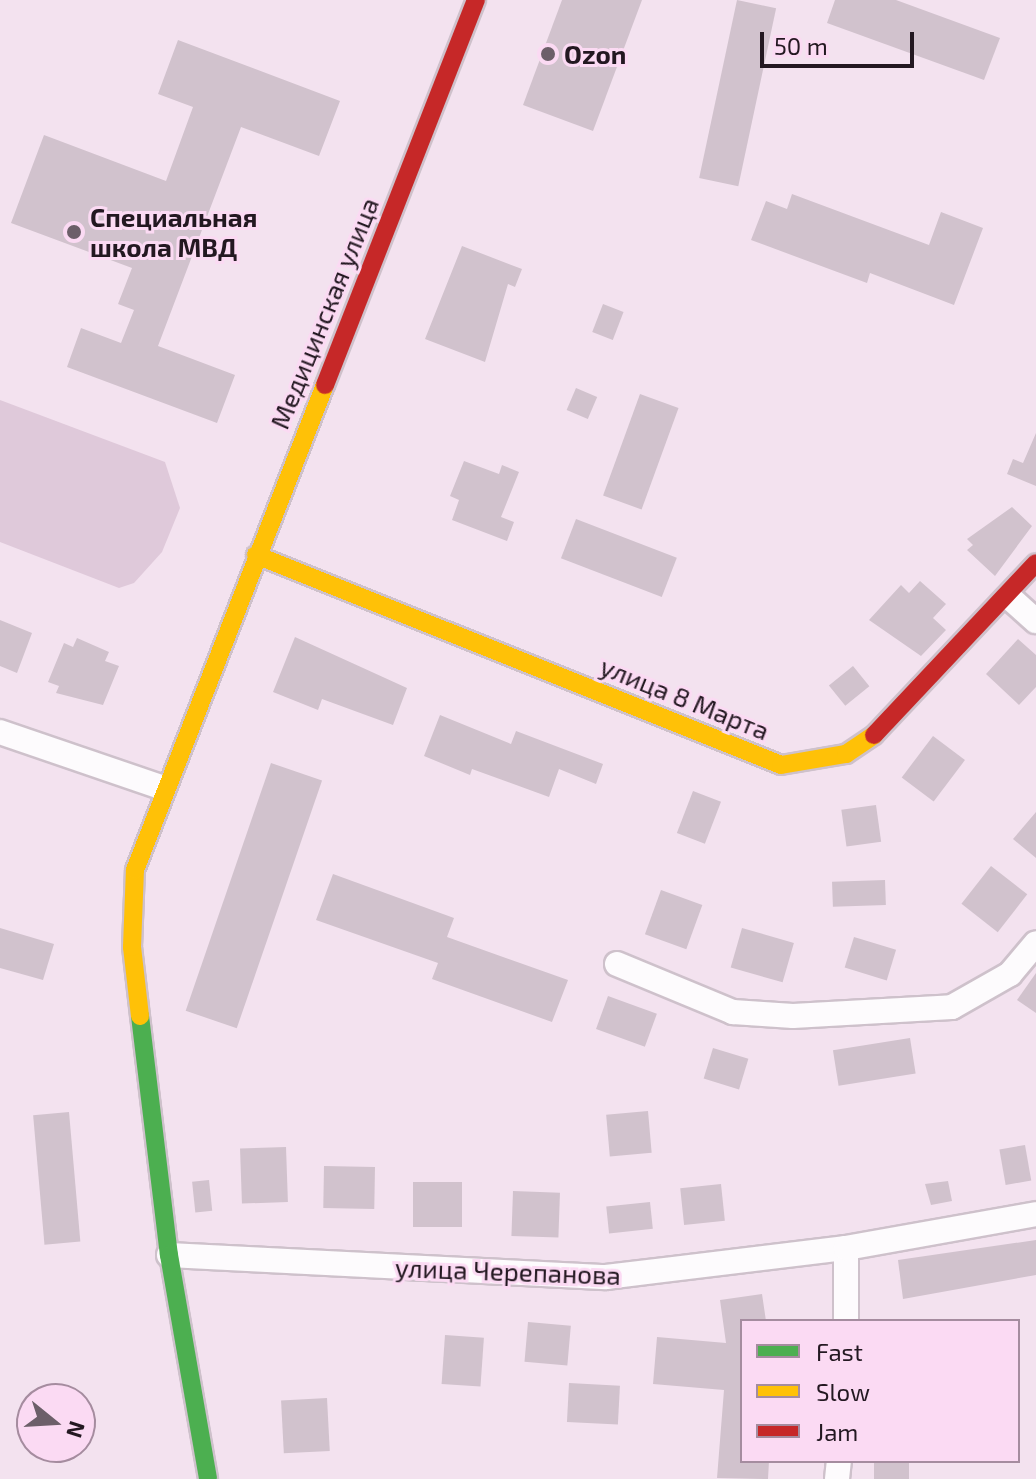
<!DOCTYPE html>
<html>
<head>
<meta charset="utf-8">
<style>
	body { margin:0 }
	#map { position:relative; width:1036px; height:1479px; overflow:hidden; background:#f3e2ef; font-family:"Exo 2",sans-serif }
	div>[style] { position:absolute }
	.green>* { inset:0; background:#dfc9da }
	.building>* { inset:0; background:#d1c2cd; transform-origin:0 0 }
	.roads { filter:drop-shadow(2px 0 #cec1cb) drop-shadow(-2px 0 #cec1cb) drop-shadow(0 2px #cec1cb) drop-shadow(0 -2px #cec1cb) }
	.street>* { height:24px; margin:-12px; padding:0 12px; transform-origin:12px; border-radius:12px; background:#fdfbfd }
	.fast>* { height:18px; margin:-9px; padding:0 9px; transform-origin:9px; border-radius:9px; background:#4caf50 }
	.slow>* { height:18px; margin:-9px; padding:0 9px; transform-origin:9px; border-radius:9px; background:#ffc107 }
	.jam>* { height:18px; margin:-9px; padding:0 9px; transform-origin:9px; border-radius:9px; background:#c62828 }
	.dots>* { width:22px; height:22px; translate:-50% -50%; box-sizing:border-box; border:4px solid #fbdaf3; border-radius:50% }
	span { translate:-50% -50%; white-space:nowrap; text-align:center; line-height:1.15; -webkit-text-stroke:6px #fbdaf3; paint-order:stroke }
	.poi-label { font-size:26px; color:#231821; font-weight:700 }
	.left { translate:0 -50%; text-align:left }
	.street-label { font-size:26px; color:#231821 }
	.legend { position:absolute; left:740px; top:1319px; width:280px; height:144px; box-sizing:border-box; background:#fbdaf3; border:2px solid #a58c9f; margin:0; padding:10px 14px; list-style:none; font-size:24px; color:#231821 }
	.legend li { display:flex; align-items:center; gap:16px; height:40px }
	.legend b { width:40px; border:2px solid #a58c9f }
	.north { position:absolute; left:16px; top:1383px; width:80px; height:80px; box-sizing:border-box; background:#fbdaf3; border:2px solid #a58c9f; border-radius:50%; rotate:108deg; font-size:22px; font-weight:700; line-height:32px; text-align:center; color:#231821 }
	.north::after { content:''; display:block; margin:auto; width:28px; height:36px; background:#6c5f69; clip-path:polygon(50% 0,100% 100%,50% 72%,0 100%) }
	.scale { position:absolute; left:760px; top:32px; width:154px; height:36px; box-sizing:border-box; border:4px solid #231821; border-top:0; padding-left:10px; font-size:24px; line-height:28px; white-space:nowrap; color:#231821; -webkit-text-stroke:6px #fbdaf3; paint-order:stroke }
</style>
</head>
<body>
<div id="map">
	<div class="green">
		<div style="clip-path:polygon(0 400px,165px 462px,180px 508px,162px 552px,134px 583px,119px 588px,0 542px)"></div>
	</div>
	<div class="building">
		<div style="clip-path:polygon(562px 0,642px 0,593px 131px,523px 105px)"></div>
		<div style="left:737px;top:0;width:40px;height:182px;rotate:12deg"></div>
		<div style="clip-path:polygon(835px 0,896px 0,1000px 38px,984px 80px,827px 23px)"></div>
		<div style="clip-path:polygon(178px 40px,340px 101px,319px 156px,241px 127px,158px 346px,235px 375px,217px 423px,67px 367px,81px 328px,121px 343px,134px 310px,118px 304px,132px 268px,11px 223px,44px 135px,166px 181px,193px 107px,158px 94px)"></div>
		<div style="clip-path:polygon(792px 194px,929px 245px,941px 212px,983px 228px,954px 305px,870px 273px,867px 283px,751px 240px,766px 201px,787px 209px)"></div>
		<div style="clip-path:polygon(462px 246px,522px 269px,515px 287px,508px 284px,485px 362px,425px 339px)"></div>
		<div style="left:603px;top:304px;width:22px;height:30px;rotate:21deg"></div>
		<div style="left:576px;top:388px;width:23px;height:24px;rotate:23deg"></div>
		<div style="left:640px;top:394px;width:41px;height:108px;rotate:20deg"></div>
		<div style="clip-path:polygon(1036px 433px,1036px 486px,1007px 474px,1013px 459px,1023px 463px)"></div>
		<div style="clip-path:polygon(464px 461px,499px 474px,502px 465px,519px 472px,501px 517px,514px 522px,507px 541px,452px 520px,459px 500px,450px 496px)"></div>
		<div style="clip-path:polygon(1012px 507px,1032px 526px,995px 576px,967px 550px,973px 545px,967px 539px)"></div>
		<div style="left:576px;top:519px;width:108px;height:42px;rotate:21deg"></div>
		<div style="clip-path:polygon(920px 581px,946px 604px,933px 618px,946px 630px,921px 656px,869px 620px,901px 585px,909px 593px)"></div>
		<div style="clip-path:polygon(0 620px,32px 633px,17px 673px,0 666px)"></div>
		<div style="clip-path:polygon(295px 637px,407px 688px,393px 725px,322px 699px,318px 710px,273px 692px)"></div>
		<div style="clip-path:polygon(77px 638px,109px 652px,105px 661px,119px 666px,103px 705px,56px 693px,59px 686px,48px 682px,64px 643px,73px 647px)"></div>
		<div style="clip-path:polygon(1018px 639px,1036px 655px,1036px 687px,1019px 705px,986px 674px)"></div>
		<div style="left:853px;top:666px;width:26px;height:31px;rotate:51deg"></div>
		<div style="clip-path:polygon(440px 715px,511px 744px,516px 731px,603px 764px,596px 784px,559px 769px,549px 797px,472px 769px,470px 775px,424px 756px)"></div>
		<div style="left:933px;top:736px;width:40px;height:52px;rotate:37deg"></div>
		<div style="left:271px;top:763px;width:54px;height:262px;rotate:19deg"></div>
		<div style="left:693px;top:791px;width:30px;height:45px;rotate:21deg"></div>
		<div style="left:876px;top:805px;width:37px;height:35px;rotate:82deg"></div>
		<div style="clip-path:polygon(1036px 812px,1036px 858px,1013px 839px)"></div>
		<div style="left:991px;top:866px;width:46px;height:48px;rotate:38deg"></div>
		<div style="clip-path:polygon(333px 874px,454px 918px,447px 937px,568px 980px,552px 1022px,432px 979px,438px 963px,316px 920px)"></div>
		<div style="left:885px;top:880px;width:25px;height:53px;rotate:88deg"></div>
		<div style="left:661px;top:890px;width:44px;height:47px;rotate:20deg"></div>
		<div style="clip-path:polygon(0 928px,54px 944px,43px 980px,0 968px)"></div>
		<div style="left:742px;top:928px;width:54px;height:41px;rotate:16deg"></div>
		<div style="left:854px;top:937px;width:44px;height:32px;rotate:17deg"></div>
		<div style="clip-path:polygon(1036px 973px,1036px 1013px,1017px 1000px)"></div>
		<div style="left:608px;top:996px;width:52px;height:35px;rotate:20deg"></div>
		<div style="left:910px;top:1038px;width:36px;height:78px;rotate:81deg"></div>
		<div style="left:713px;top:1048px;width:37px;height:32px;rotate:17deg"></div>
		<div style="left:648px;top:1111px;width:42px;height:42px;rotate:85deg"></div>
		<div style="left:69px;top:1112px;width:130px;height:36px;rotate:85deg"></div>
		<div style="left:1025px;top:1145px;width:36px;height:26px;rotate:80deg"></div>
		<div style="left:286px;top:1147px;width:55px;height:46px;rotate:88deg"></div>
		<div style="left:324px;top:1166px;width:51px;height:42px;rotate:1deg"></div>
		<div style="left:209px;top:1180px;width:31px;height:17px;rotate:84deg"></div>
		<div style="clip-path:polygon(948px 1181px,952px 1201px,931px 1205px,925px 1184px)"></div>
		<div style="left:413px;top:1182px;width:49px;height:45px"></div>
		<div style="left:721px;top:1184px;width:37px;height:41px;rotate:84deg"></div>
		<div style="left:513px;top:1191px;width:47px;height:45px;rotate:2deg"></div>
		<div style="left:650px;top:1202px;width:27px;height:44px;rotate:84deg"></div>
		<div style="clip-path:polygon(1036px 1240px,1036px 1275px,903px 1299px,898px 1260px)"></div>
		<div style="clip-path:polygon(762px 1294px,766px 1321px,742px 1321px,742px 1461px,769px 1461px,768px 1479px,717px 1478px,724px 1390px,653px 1384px,657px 1337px,726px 1343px,720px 1300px)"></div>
		<div style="left:528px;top:1322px;width:43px;height:40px;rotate:5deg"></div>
		<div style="left:445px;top:1335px;width:39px;height:49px;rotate:4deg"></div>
		<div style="left:569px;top:1383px;width:51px;height:39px;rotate:3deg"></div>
		<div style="left:327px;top:1398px;width:53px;height:46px;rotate:87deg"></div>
		<div style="left:874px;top:1461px;width:35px;height:18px"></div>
	</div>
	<div class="roads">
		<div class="street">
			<div style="left:1009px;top:597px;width:36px;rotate:42deg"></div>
			<div style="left:0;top:732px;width:173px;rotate:18.9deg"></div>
			<div style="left:617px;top:964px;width:126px;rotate:22.5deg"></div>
			<div style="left:733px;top:1012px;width:60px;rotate:3.8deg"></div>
			<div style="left:793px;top:1016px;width:159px;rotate:-3.2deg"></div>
			<div style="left:952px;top:1007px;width:67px;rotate:-29.6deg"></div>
			<div style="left:1010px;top:974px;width:40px;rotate:-50deg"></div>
			<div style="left:846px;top:1248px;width:73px;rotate:90deg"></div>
			<div style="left:169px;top:1255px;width:438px;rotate:2.9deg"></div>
			<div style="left:606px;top:1277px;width:242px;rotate:-6.9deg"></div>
			<div style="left:846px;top:1248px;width:193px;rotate:-10.1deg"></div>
			<div style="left:837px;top:1479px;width:18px;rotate:-84deg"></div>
		</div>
		<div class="fast">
			<div style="left:140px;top:1016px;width:241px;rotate:83.1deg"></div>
			<div style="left:169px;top:1255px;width:227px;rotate:80.1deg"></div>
		</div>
		<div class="slow">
			<div style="left:256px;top:555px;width:565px;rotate:21.8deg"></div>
			<div style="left:781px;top:765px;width:66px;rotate:-9.6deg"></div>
			<div style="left:846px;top:754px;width:34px;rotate:-34deg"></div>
			<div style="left:140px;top:1016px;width:69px;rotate:-96.6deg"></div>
			<div style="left:132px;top:947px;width:77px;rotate:-87.8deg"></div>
			<div style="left:135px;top:870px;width:521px;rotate:-68.61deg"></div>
		</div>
		<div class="jam">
			<div style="left:325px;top:385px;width:414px;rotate:-68.6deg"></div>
			<div style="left:874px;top:735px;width:236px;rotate:-46.7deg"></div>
		</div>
	</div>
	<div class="dots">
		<div style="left:548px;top:54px;background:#6c5f69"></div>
		<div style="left:74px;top:232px;background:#6c5f69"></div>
	</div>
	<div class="poi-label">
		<span class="left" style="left:564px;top:54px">Ozon</span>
		<span class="left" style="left:90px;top:232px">Специальная<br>школа МВД</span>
	</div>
	<div class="street-label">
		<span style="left:324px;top:313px;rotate:-68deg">Медицинская улица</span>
		<span style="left:685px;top:698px;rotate:22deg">улица 8 Марта</span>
		<span style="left:508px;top:1271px;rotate:2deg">улица Черепанова</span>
	</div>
	<ul class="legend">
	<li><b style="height:10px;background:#4caf50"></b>Fast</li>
	<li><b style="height:10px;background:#ffc107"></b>Slow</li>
	<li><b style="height:10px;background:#c62828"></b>Jam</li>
	</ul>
	<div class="north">N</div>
	<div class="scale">50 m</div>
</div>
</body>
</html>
